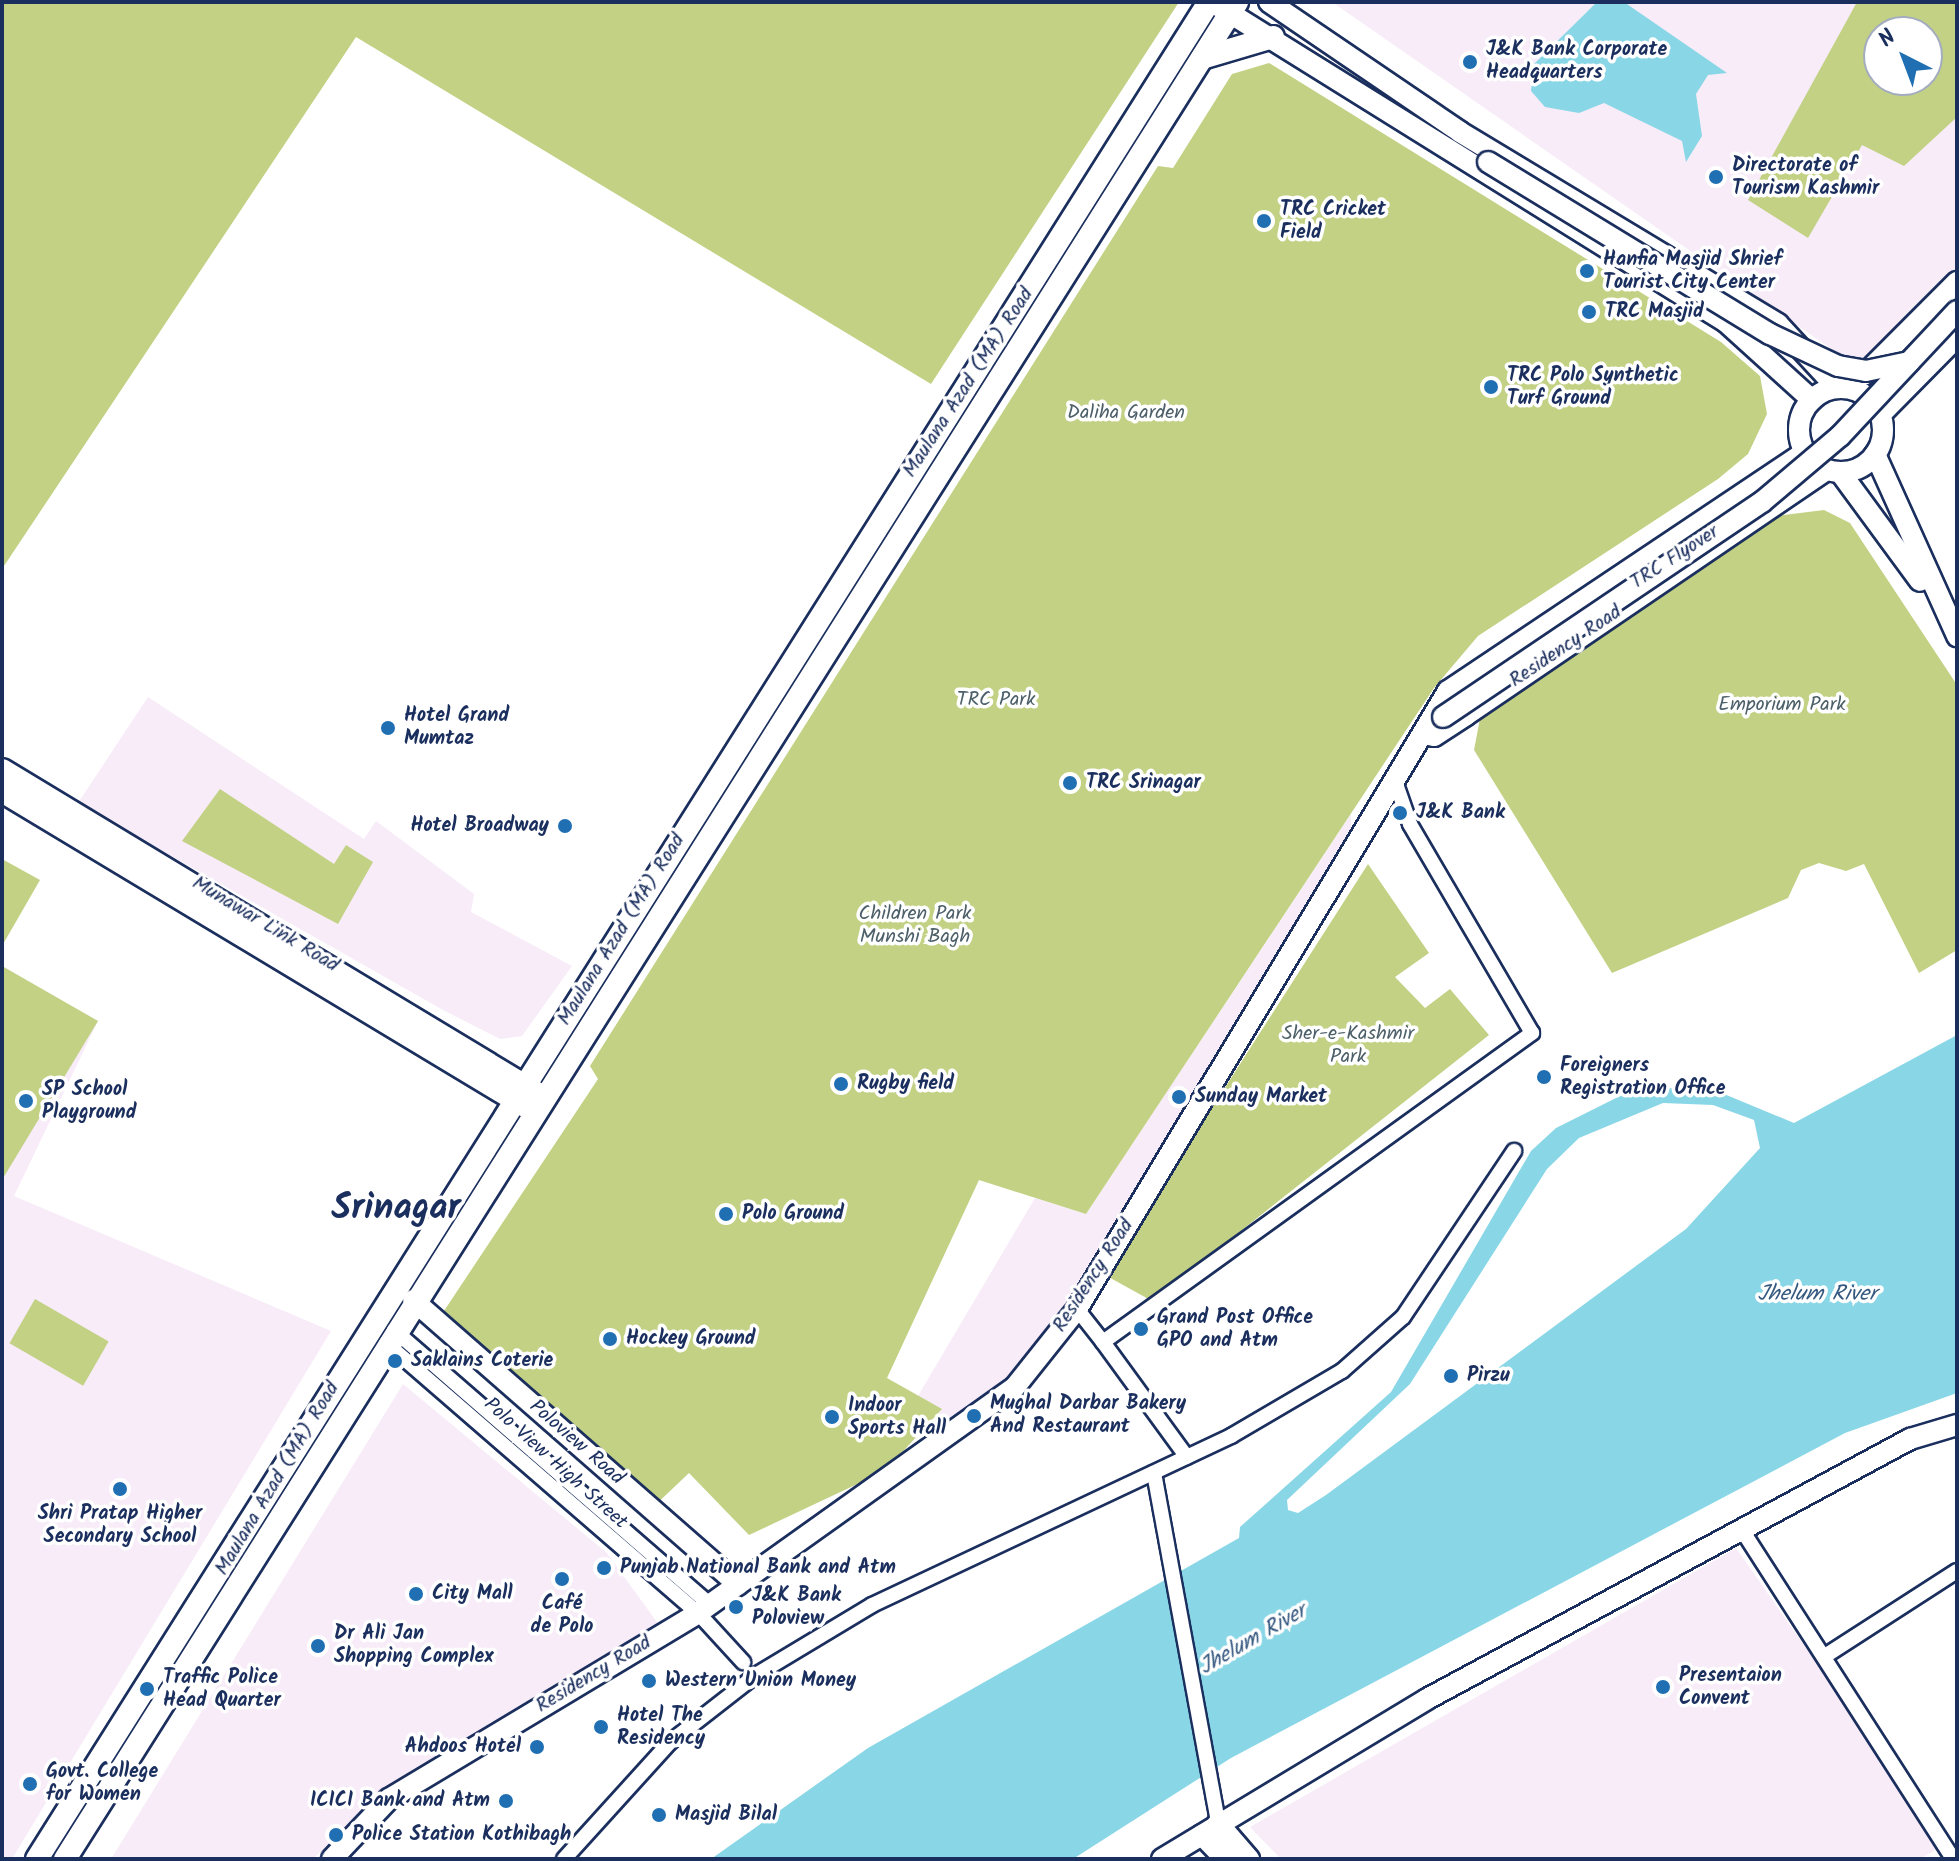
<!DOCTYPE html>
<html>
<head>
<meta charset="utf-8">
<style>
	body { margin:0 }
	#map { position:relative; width:1959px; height:1861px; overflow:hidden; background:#fff; font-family:Kalam,sans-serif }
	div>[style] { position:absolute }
	.built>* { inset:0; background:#f7ecf8 }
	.green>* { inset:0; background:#c3d184; transform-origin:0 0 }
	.water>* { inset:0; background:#89d7e6 }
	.roads { filter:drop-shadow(2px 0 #1b2f5e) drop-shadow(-2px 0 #1b2f5e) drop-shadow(0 2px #1b2f5e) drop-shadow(0 -2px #1b2f5e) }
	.street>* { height:14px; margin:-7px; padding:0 7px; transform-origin:7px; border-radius:7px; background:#fff }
	.secondary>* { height:20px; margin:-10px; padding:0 10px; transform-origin:10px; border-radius:10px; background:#fff }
	.secondary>.ring { margin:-10px; padding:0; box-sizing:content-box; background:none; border:20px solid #fff; border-radius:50% }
	.primary>* { height:22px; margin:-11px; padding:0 11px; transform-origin:11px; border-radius:11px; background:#fff }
	.bridges { filter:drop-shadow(2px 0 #1b2f5e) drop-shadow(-2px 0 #1b2f5e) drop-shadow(0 2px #1b2f5e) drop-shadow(0 -2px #1b2f5e) }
	.secondary-bridge>* { height:20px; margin:-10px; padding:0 10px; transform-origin:10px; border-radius:10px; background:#fff }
	.dots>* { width:22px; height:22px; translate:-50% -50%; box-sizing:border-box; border:4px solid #fff; border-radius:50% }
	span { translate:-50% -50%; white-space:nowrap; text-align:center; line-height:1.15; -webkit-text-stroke:7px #fff; paint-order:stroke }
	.poi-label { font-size:20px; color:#1b2f5e; font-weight:700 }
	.left { translate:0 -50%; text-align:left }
	.right { translate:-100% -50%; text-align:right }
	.street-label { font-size:20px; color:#1b2f5e }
	.park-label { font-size:20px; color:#4d6069 }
	.water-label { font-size:22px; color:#365980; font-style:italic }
	.town-label { font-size:36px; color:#1b2f5e; font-weight:700 }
	.frame { position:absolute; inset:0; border:4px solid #1b2f5e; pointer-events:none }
	.north { position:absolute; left:1863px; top:16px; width:80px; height:80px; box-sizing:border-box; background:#fff; border:2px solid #a4acbf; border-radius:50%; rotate:318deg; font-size:22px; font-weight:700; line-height:32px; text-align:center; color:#1b2f5e }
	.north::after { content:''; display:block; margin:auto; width:28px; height:36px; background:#1f6fb2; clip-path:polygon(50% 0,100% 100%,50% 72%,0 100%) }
</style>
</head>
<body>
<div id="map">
	<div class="built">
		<div style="clip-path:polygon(evenodd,1332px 2px,1957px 2px,1957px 298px,1901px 366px,1863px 371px,1332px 2px,1879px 32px,1927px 32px,1927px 80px,1879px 80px,1879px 32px)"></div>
		<div style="clip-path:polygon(148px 697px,364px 839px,376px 821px,474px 894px,471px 912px,572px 966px,522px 1036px,500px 1039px,443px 1010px,78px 803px)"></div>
		<div style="clip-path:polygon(1351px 814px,1351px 841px,1073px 1304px,1013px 1381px,954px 1427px,918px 1396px,1035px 1198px,1086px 1214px)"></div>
		<div style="clip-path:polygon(2px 966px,98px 1021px,14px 1196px,331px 1331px,12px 1859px,2px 1859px)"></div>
		<div style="clip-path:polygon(403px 1384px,607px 1553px,659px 1625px,384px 1789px,313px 1859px,111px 1859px)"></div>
		<div style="clip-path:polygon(1736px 1548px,1944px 1845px,1920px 1859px,1281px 1859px,1250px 1827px)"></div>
	</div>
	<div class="green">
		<div style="clip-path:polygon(2px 2px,1179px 2px,931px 384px,356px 37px,2px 569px)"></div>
		<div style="clip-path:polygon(evenodd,1857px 2px,1957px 2px,1957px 117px,1904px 166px,1862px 145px,1808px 238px,1748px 200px,1857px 2px,1879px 32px,1927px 32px,1927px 80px,1879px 80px,1879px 32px)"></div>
		<div style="clip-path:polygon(1269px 63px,1721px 342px,1760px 376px,1767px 414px,1748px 454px,1718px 479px,1478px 636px,1434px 688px,1086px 1214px,979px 1180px,887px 1378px,942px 1409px,885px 1471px,749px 1535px,689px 1473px,650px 1510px,434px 1326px,598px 1079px,590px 1066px,1158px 166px,1173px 168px,1232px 74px)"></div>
		<div style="clip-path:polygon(1824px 510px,1850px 523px,1957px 685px,1957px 950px,1919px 973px,1864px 864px,1846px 871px,1819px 863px,1801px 870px,1788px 898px,1612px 973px,1474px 750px,1482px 708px,1776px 516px)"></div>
		<div style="clip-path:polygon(220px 789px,334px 864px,346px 845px,373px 862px,338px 924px,182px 841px)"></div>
		<div style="clip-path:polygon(2px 859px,40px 880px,2px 946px)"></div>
		<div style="clip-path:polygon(1368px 864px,1429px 953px,1395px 977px,1425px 1008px,1450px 989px,1489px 1035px,1152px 1301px,1105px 1275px)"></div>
		<div style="clip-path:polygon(2px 966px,98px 1021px,2px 1180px)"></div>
		<div style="left:35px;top:1299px;width:85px;height:51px;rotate:30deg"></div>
	</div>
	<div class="water">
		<div style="clip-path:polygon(1597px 2px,1624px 2px,1727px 73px,1708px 75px,1696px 94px,1702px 136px,1686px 162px,1682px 141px,1604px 103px,1579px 113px,1545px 107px,1531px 91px,1534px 64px)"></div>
		<div style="clip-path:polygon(evenodd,1957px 1035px,1957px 1393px,1845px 1433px,1231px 1758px,1073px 1859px,711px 1859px,868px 1748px,1239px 1538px,1240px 1527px,1391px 1392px,1531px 1151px,1556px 1128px,1628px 1092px,1665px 1088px,1712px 1089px,1794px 1123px,1957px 1035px,1663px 1103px,1713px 1105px,1754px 1120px,1760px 1148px,1686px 1229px,1326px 1495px,1298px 1513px,1288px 1510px,1287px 1500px,1410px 1384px,1547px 1169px,1579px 1138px,1663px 1103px)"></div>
	</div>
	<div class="roads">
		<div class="street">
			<div style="left:1077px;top:1309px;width:42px;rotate:51.8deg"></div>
			<div style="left:1103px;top:1342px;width:529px;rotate:-35.76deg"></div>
			<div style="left:1532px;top:1033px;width:242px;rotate:-120.3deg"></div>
			<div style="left:1410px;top:824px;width:49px;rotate:-109.2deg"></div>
			<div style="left:394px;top:1330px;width:419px;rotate:41deg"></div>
			<div style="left:1103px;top:1342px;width:142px;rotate:53.9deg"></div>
			<div style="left:386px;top:1343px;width:413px;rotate:40.9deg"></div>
			<div style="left:698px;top:1613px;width:67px;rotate:47.4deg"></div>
			<div style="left:1154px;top:1473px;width:356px;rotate:79.6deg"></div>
			<div style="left:1742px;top:1530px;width:391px;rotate:57.3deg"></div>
			<div style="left:1825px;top:1656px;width:157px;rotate:-32.8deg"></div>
			<div style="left:564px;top:1859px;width:156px;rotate:-47.8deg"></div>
			<div style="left:669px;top:1743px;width:110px;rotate:-38deg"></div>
			<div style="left:756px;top:1675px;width:135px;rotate:-31.1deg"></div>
			<div style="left:872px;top:1605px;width:397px;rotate:-25.2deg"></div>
			<div style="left:1231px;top:1436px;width:129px;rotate:-30.4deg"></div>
			<div style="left:1342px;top:1371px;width:81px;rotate:-41.5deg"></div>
			<div style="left:1403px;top:1317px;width:200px;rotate:-56.2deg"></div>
		</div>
		<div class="secondary">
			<div style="left:1212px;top:2px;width:605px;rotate:31.91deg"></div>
			<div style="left:1726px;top:322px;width:116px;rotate:42.2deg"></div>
			<div style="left:1269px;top:2px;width:231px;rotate:34.2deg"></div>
			<div style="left:1460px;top:132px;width:371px;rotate:31.1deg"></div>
			<div style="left:1778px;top:324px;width:87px;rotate:47.3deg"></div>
			<div style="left:1864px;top:375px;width:132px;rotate:-45deg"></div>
			<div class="ring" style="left:1799px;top:388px;width:64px;height:64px"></div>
			<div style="left:1880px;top:415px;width:110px;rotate:-45.4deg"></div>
			<div style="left:1875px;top:454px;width:200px;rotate:65.7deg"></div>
			<div style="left:1840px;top:472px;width:135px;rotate:53.7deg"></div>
			<div style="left:1423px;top:734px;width:11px;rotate:10deg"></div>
			<div style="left:1434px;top:736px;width:38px;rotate:-33deg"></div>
			<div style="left:1466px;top:715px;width:436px;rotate:-34.2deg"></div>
			<div style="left:413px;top:1300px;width:432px;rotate:41.2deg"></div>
			<div style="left:1218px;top:1823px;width:48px;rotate:49.3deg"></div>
			<div style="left:1202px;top:1835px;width:33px;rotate:46deg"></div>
			<div style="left:332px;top:1859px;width:83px;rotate:-46.5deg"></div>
			<div style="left:389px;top:1799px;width:361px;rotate:-31deg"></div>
			<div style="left:698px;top:1613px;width:389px;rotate:-35.5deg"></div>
			<div style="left:1015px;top:1387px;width:100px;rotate:-51.5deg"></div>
			<div style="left:1077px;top:1309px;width:721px;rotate:-59.02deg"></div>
			<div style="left:1448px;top:691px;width:430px;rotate:-33.8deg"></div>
			<div style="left:1162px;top:1859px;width:310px;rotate:-31.1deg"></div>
			<div style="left:1427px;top:1699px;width:549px;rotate:-28.29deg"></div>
			<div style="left:1910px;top:1439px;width:49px;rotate:-16.6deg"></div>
		</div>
		<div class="primary">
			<div style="left:1202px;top:58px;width:74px;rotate:-16.5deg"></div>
			<div style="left:2px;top:770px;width:623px;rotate:31.14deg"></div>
			<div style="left:2px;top:791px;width:613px;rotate:31.04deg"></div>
			<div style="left:37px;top:1859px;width:2196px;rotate:-57.74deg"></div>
			<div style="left:65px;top:1859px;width:2196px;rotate:-57.74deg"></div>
		</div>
	</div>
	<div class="bridges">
		<div class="secondary-bridge">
			<div style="left:1488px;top:162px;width:330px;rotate:31.4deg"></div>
			<div style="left:1770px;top:334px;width:75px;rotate:25.2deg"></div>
			<div style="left:1838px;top:366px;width:28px;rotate:10deg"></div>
			<div style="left:1866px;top:371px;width:44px;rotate:-11.8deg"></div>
			<div style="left:1443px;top:717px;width:385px;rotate:-34deg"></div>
			<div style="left:1762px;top:502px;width:102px;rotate:-40.2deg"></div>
			<div style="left:1840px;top:436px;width:171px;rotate:-46.9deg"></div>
		</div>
	</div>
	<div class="dots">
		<div style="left:1470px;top:62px;background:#1f6fb2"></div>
		<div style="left:1716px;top:177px;background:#1f6fb2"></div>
		<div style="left:1264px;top:221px;background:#1f6fb2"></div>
		<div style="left:1587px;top:271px;background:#1f6fb2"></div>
		<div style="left:1589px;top:312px;background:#1f6fb2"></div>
		<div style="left:1491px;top:387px;background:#1f6fb2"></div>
		<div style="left:388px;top:728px;background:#1f6fb2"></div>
		<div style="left:1070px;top:783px;background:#1f6fb2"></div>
		<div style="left:1400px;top:813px;background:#1f6fb2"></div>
		<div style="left:565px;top:826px;background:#1f6fb2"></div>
		<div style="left:1544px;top:1077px;background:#1f6fb2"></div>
		<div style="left:841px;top:1084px;background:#1f6fb2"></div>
		<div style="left:1179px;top:1097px;background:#1f6fb2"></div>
		<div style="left:26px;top:1101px;background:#1f6fb2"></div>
		<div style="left:726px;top:1214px;background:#1f6fb2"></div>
		<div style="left:1141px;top:1329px;background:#1f6fb2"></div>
		<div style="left:610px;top:1339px;background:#1f6fb2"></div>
		<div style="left:395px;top:1361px;background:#1f6fb2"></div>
		<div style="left:1451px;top:1376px;background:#1f6fb2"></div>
		<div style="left:974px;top:1416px;background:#1f6fb2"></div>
		<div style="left:832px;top:1417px;background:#1f6fb2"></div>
		<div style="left:120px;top:1489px;background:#1f6fb2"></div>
		<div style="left:604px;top:1568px;background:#1f6fb2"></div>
		<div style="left:562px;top:1579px;background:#1f6fb2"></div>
		<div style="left:416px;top:1594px;background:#1f6fb2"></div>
		<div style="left:736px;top:1607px;background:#1f6fb2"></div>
		<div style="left:318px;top:1646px;background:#1f6fb2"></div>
		<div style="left:649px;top:1681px;background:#1f6fb2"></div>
		<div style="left:1663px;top:1687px;background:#1f6fb2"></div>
		<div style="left:147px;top:1689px;background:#1f6fb2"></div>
		<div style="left:601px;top:1727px;background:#1f6fb2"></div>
		<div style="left:537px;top:1747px;background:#1f6fb2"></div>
		<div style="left:30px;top:1784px;background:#1f6fb2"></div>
		<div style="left:506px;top:1801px;background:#1f6fb2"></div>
		<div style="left:659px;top:1815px;background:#1f6fb2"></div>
		<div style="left:336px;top:1835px;background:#1f6fb2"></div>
	</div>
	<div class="poi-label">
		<span class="left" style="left:1486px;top:62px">J&amp;K Bank Corporate<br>Headquarters</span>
		<span class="left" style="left:1732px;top:178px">Directorate of<br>Tourism Kashmir</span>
		<span class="left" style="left:1280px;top:222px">TRC Cricket<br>Field</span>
		<span class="left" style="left:1603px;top:272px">Hanfia Masjid Shrief<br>Tourist City Center</span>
		<span class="left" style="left:1605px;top:312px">TRC Masjid</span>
		<span class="left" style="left:1507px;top:388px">TRC Polo Synthetic<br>Turf Ground</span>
		<span class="left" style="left:404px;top:728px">Hotel Grand<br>Mumtaz</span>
		<span class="left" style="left:1086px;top:783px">TRC Srinagar</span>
		<span class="left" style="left:1416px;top:813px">J&amp;K Bank</span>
		<span class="right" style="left:549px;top:826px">Hotel Broadway</span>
		<span class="left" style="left:1560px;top:1078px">Foreigners<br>Registration Office</span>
		<span class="left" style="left:857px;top:1084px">Rugby field</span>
		<span class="left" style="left:42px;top:1102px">SP School<br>Playground</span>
		<span class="left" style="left:1195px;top:1097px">Sunday Market</span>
		<span class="left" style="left:742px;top:1214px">Polo Ground</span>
		<span class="left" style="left:1157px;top:1330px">Grand Post Office<br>GPO and Atm</span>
		<span class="left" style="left:626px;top:1339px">Hockey Ground</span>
		<span class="left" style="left:411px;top:1361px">Saklains Coterie</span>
		<span class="left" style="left:1467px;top:1376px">Pirzu</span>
		<span class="left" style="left:990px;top:1416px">Mughal Darbar Bakery<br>And Restaurant</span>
		<span class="left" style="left:848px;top:1418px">Indoor<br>Sports Hall</span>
		<span style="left:120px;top:1526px">Shri Pratap Higher<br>Secondary School</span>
		<span class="left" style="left:620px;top:1568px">Punjab National Bank and Atm</span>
		<span class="left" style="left:432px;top:1594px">City Mall</span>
		<span class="left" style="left:752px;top:1608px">J&amp;K Bank<br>Poloview</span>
		<span style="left:562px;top:1616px">Café<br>de Polo</span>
		<span class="left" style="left:334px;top:1646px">Dr Ali Jan<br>Shopping Complex</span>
		<span class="left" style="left:1679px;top:1688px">Presentaion<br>Convent</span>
		<span class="left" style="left:163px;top:1690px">Traffic Police<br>Head Quarter</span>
		<span class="left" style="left:665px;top:1681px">Western Union Money</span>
		<span class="left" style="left:617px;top:1728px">Hotel The<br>Residency</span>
		<span class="right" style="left:521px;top:1747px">Ahdoos Hotel</span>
		<span class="left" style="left:46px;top:1784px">Govt. College<br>for Women</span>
		<span class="right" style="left:490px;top:1801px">ICICI Bank and Atm</span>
		<span class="left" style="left:675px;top:1815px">Masjid Bilal</span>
		<span class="left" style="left:352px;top:1835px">Police Station Kothibagh</span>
	</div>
	<div class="street-label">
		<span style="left:969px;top:383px;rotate:-57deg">Maulana Azad (MA) Road</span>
		<span style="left:1675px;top:558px;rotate:-33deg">TRC Flyover</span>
		<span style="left:1566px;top:647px;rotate:-34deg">Residency Road</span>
		<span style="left:265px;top:925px;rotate:31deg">Munawar Link Road</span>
		<span style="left:622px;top:930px;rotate:-58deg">Maulana Azad (MA) Road</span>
		<span style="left:1094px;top:1276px;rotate:-57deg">Residency Road</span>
		<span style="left:576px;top:1443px;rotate:41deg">Poloview Road</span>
		<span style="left:555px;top:1464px;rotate:42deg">Polo View High Street</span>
		<span style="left:278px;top:1479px;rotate:-59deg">Maulana Azad (MA) Road</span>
		<span style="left:594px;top:1675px;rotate:-31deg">Residency Road</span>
	</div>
	<div class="park-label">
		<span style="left:1126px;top:413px">Daliha Garden</span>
		<span style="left:996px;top:700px">TRC Park</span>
		<span style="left:1782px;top:705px">Emporium Park</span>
		<span style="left:915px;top:926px">Children Park<br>Munshi Bagh</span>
		<span style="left:1348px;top:1046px">Sher-e-Kashmir<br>Park</span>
	</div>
	<div class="water-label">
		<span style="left:1817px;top:1295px">Jhelum River</span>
		<span style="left:1253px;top:1640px;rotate:-30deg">Jhelum River</span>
	</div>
	<div class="town-label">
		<span style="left:396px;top:1209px">Srinagar</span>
	</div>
	<div class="frame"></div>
	<div class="north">N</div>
</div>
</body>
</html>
